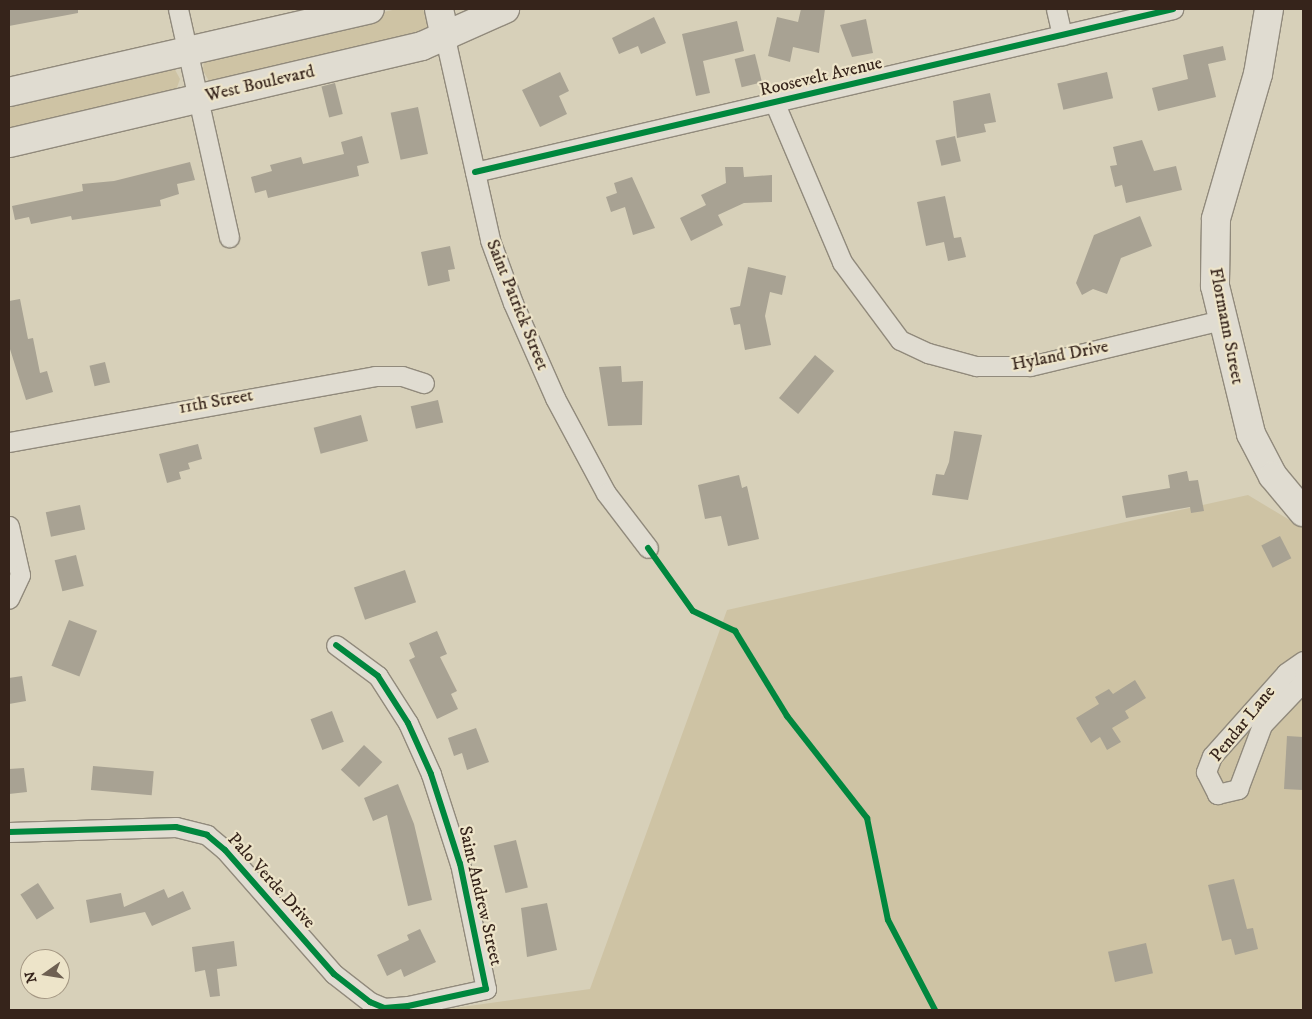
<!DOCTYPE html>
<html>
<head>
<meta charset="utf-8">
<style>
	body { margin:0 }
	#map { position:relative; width:1312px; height:1019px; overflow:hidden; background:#d7d0b9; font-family:"IM FELL DW Pica",serif }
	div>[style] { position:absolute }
	.green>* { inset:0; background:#cec3a4 }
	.building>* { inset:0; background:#a8a293; transform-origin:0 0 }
	.roads { filter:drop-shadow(1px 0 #918a7c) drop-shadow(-1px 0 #918a7c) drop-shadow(0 1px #918a7c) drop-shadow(0 -1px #918a7c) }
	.street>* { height:19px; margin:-9.5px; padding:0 9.5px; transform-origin:9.5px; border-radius:9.5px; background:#e0dcd1 }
	.secondary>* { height:28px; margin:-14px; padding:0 14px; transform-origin:14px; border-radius:14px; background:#e0dcd1 }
	.cycleway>* { height:6px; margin:-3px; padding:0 3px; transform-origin:3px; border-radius:3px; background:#00873e }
	span { translate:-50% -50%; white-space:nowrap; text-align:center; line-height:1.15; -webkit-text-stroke:4.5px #ede4c9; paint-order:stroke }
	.street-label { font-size:18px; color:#36241b }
	.frame { position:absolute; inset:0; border:10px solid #36241b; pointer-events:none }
	.north { position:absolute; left:20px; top:949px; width:50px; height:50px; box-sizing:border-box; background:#ede4c9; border:1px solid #a49783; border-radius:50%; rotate:257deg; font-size:14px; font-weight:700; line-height:20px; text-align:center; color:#36241b }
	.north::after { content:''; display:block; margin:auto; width:18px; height:22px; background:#6e6052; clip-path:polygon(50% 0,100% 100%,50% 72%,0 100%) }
</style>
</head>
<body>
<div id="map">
	<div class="green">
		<div style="clip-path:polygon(397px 9px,423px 9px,429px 27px,426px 34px,211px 84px,203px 71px,204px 58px,217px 50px)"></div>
		<div style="clip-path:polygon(173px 66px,180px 79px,175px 93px,9px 134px,9px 99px)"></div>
		<div style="clip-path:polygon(1248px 495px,1303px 528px,1303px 1010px,440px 1010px,590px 989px,727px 610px)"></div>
	</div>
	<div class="building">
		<div style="clip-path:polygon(9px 9px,78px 9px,78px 13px,9px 26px)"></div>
		<div style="clip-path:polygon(801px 9px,825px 9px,819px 53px,793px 47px,790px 62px,768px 56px,777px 17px,798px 22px)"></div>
		<div style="clip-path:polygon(654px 17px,666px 43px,641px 54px,638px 46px,619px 54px,612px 38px)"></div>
		<div style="clip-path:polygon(866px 19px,873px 53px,852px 57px,840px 25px)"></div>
		<div style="clip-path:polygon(737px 21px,744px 51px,703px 61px,710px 93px,696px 96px,682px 34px)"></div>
		<div style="clip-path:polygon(1223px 46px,1226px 60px,1208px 64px,1216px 97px,1158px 111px,1152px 88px,1188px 79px,1183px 55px)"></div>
		<div style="left:755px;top:54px;width:29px;height:21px;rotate:76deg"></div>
		<div style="clip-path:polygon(560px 72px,569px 91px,559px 96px,567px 114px,540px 127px,522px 90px)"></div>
		<div style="left:1107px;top:72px;width:27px;height:51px;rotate:77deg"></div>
		<div style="left:335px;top:83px;width:32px;height:14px;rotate:76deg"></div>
		<div style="clip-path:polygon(990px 93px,996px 122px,984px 124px,986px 132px,957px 138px,953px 101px)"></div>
		<div style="left:418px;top:107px;width:48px;height:28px;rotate:78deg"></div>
		<div style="clip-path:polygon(362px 136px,369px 163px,357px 166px,359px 176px,268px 198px,266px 190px,255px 193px,251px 177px,272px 171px,270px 165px,301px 157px,303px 164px,344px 154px,341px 142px)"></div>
		<div style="left:955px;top:136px;width:26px;height:20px;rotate:77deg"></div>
		<div style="clip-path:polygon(1142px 140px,1154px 171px,1176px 166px,1182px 190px,1126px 203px,1122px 185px,1115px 187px,1110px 166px,1117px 165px,1113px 147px)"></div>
		<div style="clip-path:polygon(190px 162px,195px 180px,177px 184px,179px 194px,160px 200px,161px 206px,72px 220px,71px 216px,31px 224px,29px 217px,15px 220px,12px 206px,83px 191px,82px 184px,114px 181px)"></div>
		<div style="clip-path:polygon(725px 167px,743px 167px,744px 177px,772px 175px,772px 202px,744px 203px,718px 215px,723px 225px,691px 241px,680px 218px,706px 205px,701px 195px,726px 183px)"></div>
		<div style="clip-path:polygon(632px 177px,655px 228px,633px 235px,625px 207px,611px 212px,606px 197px,617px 193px,614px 183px)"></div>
		<div style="clip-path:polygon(945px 196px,954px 238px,961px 237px,966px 257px,948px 261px,944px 242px,926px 246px,917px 202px)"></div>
		<div style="clip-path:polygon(1140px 216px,1152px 246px,1121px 258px,1107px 294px,1093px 289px,1082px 295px,1076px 283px,1094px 235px)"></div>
		<div style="clip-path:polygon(450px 246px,455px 269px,448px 270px,450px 281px,428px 286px,421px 252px)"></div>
		<div style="clip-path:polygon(748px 267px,786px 276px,782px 295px,770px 292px,765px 316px,771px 345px,745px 350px,740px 324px,734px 325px,730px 308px,740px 306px)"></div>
		<div style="clip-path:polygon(20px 299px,28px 339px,33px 338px,40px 373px,47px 371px,53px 392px,26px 400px,9px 346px,9px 301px)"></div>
		<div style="left:815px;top:355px;width:25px;height:56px;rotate:40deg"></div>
		<div style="left:105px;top:362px;width:21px;height:16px;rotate:76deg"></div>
		<div style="clip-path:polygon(621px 366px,622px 382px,643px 381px,642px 425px,608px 426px,599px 367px)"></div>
		<div style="left:438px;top:400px;width:23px;height:28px;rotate:77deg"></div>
		<div style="left:361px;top:415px;width:27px;height:49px;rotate:75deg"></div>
		<div style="clip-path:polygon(954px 431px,982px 435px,968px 500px,932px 495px,936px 474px,944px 475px,949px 462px)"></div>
		<div style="clip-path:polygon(198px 444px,202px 459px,188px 463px,190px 469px,179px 472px,181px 479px,167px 483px,159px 454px)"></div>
		<div style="clip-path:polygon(1187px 471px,1189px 481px,1198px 480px,1204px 511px,1191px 513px,1190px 507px,1126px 518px,1122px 496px,1170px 488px,1168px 475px)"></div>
		<div style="clip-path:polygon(739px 475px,742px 488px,747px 486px,759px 539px,728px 546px,721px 516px,705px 519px,698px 485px)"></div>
		<div style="left:80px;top:505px;width:25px;height:35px;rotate:78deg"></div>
		<div style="left:1280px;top:536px;width:25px;height:21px;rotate:63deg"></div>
		<div style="left:76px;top:555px;width:32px;height:22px;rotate:76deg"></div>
		<div style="left:405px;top:570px;width:34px;height:54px;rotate:71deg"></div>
		<div style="left:69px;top:620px;width:30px;height:49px;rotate:21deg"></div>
		<div style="clip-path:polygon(437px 631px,447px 654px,440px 657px,457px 691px,451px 694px,458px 709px,437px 719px,409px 660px,415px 657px,409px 643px)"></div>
		<div style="clip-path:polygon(22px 676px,26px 701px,9px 704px,9px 678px)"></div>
		<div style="clip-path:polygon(1135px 680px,1146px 698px,1125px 711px,1129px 718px,1112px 728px,1121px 742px,1107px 750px,1100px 737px,1091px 743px,1076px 718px,1099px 704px,1095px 697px,1109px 689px,1113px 694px)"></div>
		<div style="left:332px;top:711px;width:33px;height:23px;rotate:69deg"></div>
		<div style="clip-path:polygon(476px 728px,489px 762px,467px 770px,462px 753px,454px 756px,448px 738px)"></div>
		<div style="clip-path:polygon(1287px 736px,1303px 737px,1303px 790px,1284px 789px)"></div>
		<div style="left:364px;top:745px;width:25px;height:34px;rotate:43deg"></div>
		<div style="left:93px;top:766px;width:61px;height:24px;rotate:5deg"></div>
		<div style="clip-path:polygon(24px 768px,27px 792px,9px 794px,9px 769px)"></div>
		<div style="clip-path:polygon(398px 784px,414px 824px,432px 900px,408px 906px,387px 815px,373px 821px,364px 798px)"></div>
		<div style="left:516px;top:840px;width:49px;height:23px;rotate:76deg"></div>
		<div style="clip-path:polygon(1234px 879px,1247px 929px,1253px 928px,1258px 949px,1235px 955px,1231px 939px,1222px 941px,1208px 885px)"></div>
		<div style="left:38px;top:883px;width:30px;height:21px;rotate:57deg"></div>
		<div style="clip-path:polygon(164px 889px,168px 898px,183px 891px,191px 909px,152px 926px,145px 912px,90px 923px,86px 900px,121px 893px,124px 907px)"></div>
		<div style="clip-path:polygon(547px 903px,557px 950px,527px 957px,521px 908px)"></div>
		<div style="clip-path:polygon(420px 929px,436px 962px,404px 977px,401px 969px,387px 976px,377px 955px,409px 940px,407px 935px)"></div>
		<div style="clip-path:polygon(234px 941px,237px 966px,217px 969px,220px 996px,210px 997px,205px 970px,195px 972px,192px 947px)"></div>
		<div style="left:1146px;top:943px;width:31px;height:39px;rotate:77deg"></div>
	</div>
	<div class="roads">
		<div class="street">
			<div style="left:178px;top:9px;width:234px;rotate:77.4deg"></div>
			<div style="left:1056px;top:9px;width:27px;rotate:77deg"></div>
			<div style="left:445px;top:38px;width:207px;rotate:77.4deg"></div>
			<div style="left:490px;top:240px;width:67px;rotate:69.9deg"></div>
			<div style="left:513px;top:303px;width:104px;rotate:66.1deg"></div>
			<div style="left:555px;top:398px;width:108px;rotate:61.8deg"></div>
			<div style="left:606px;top:493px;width:69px;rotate:52.6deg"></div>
			<div style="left:775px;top:104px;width:172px;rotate:67deg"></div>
			<div style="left:842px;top:262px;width:97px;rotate:53.4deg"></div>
			<div style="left:900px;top:340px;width:31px;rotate:25deg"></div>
			<div style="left:928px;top:353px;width:50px;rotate:15.2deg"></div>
			<div style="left:976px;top:366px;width:54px"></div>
			<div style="left:1030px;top:366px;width:196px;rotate:-13.5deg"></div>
			<div style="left:475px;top:172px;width:717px;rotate:-13.14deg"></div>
			<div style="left:9px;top:442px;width:372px;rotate:-10.2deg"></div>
			<div style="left:375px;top:376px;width:27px"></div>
			<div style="left:402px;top:376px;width:23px;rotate:18deg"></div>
			<div style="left:9px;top:526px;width:50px;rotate:77.3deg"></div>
			<div style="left:20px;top:575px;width:26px;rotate:115deg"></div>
			<div style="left:1303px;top:661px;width:21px;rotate:145deg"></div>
			<div style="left:1286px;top:673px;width:111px;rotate:131.7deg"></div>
			<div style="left:1212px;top:756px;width:17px;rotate:111deg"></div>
			<div style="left:1206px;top:772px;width:25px;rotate:63deg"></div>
			<div style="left:1217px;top:794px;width:22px;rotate:-13deg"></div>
			<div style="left:1238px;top:789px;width:68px;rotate:-69.4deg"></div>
			<div style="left:1262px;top:725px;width:59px;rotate:-46.4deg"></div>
			<div style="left:9px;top:832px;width:167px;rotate:-1.7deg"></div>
			<div style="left:176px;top:827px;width:32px;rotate:14deg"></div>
			<div style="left:207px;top:835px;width:23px;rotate:40deg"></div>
			<div style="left:225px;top:850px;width:165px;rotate:48.7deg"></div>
			<div style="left:334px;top:974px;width:46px;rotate:37.9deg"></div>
			<div style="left:370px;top:1002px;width:15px;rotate:23deg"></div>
			<div style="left:384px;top:1008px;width:24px;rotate:-5deg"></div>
			<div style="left:408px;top:1006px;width:80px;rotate:-12.3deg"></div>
			<div style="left:486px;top:989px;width:128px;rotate:-101.7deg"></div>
			<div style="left:460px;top:864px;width:95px;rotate:-107.9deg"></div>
			<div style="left:431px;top:774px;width:56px;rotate:-114.3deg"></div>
			<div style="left:408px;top:723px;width:56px;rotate:-122.6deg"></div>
			<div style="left:378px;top:676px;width:52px;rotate:-143.6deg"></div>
		</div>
		<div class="secondary">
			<div style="left:439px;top:9px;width:30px;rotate:78deg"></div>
			<div style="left:1269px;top:9px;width:66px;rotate:99.6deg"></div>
			<div style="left:1258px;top:74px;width:151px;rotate:106.2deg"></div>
			<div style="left:1216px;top:219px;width:67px;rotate:90.9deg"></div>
			<div style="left:1215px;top:286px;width:152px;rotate:76.3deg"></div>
			<div style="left:1251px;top:434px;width:47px;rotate:62.4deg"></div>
			<div style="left:1273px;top:476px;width:47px;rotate:50.2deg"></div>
			<div style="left:9px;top:92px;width:370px;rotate:-12.9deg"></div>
			<div style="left:9px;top:143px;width:424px;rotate:-13.2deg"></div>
			<div style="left:422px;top:46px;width:91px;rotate:-24deg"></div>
		</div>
	</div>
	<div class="cycleway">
		<div style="left:475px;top:172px;width:717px;rotate:-13.14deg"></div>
		<div style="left:648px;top:548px;width:77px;rotate:54.5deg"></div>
		<div style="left:693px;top:611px;width:47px;rotate:25.5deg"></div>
		<div style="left:735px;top:631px;width:100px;rotate:58.5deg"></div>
		<div style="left:787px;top:716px;width:130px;rotate:51.9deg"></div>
		<div style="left:867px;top:818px;width:104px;rotate:78.4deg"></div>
		<div style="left:888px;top:920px;width:102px;rotate:62.4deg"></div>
		<div style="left:9px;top:832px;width:167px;rotate:-1.7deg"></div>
		<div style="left:176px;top:827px;width:32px;rotate:14deg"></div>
		<div style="left:207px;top:835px;width:23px;rotate:40deg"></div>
		<div style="left:225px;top:850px;width:165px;rotate:48.7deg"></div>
		<div style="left:334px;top:974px;width:46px;rotate:37.9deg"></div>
		<div style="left:370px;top:1002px;width:15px;rotate:23deg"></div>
		<div style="left:384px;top:1008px;width:24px;rotate:-5deg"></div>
		<div style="left:408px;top:1006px;width:80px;rotate:-12.3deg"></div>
		<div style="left:486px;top:989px;width:128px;rotate:-101.7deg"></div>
		<div style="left:460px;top:864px;width:95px;rotate:-107.9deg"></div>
		<div style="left:431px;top:774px;width:56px;rotate:-114.3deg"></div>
		<div style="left:408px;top:723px;width:56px;rotate:-122.6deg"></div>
		<div style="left:378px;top:676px;width:52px;rotate:-143.6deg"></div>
	</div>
	<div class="street-label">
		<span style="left:821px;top:77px;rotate:-13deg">Roosevelt Avenue</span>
		<span style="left:260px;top:84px;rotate:-13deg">West Boulevard</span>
		<span style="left:517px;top:305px;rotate:68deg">Saint Patrick Street</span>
		<span style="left:1226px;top:326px;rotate:79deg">Flormann Street</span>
		<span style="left:1060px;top:356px;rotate:-11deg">Hyland Drive</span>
		<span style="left:216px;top:402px;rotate:-10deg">11th Street</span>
		<span style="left:1243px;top:724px;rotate:-51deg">Pendar Lane</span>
		<span style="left:271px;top:881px;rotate:48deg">Palo Verde Drive</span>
		<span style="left:480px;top:896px;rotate:77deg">Saint Andrew Street</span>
	</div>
	<div class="frame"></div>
	<div class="north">N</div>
</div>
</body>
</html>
